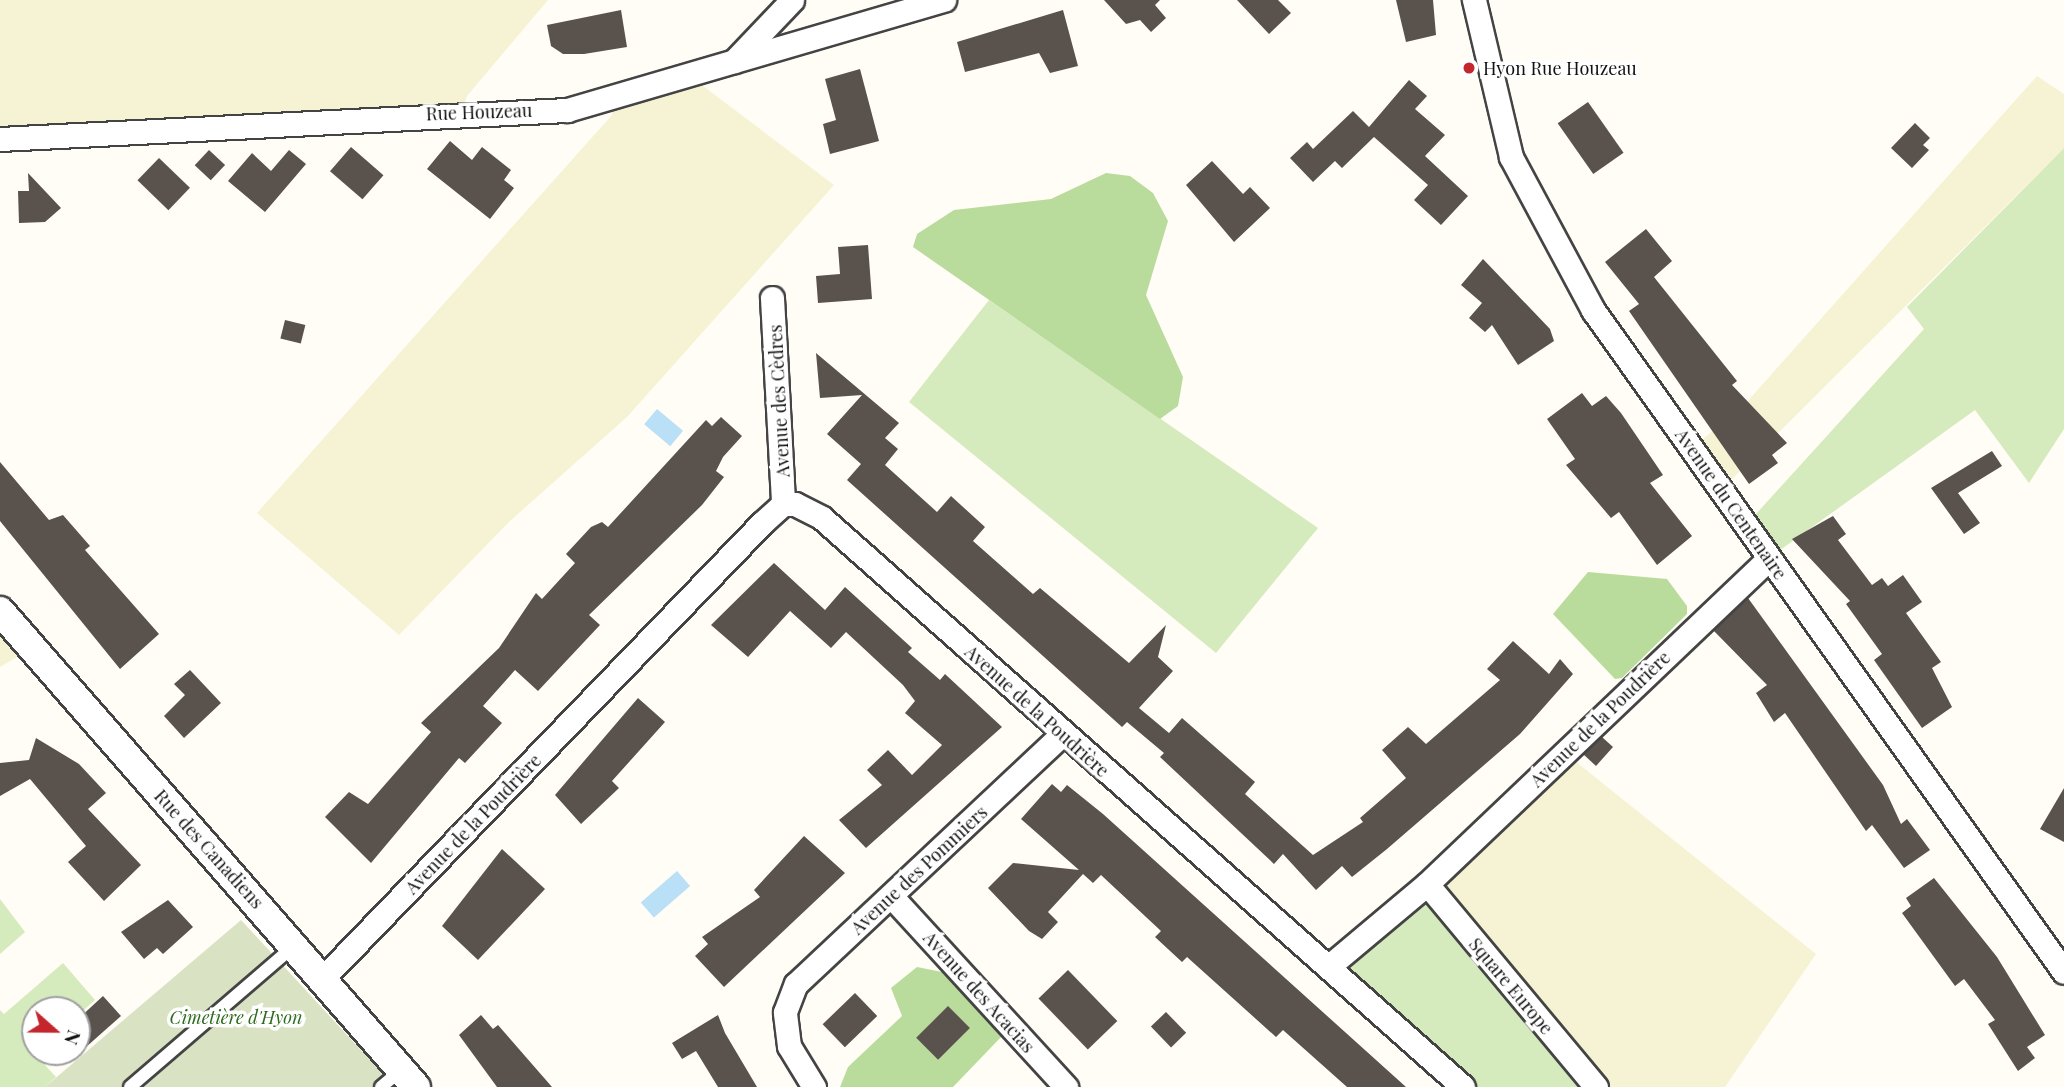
<!DOCTYPE html>
<html>
<head>
<meta charset="utf-8">
<style>
	body { margin:0 }
	#map { position:relative; width:2064px; height:1087px; overflow:hidden; background:#fffdf5; font-family:"Playfair Display",serif }
	div>[style] { position:absolute }
	.farmland>* { inset:0; background:#f6f3d4 }
	.green>* { inset:0; background:#d5ebbd }
	.forest>* { inset:0; background:#b9dc9c }
	.cemetery>* { inset:0; background:#d9e3c4 }
	.water>* { inset:0; background:#b9e0f7; transform-origin:0 0 }
	.building>* { inset:0; background:#5a524d; transform-origin:0 0 }
	.roads { filter:drop-shadow(2px 0 #444) drop-shadow(-2px 0 #444) drop-shadow(0 2px #444) drop-shadow(0 -2px #444) }
	.service>* { height:12px; margin:-6px; padding:0 6px; transform-origin:6px; border-radius:6px; background:#fff }
	.minor>* { height:23px; margin:-11.5px; padding:0 11.5px; transform-origin:11.5px; border-radius:11.5px; background:#fff }
	.tertiary>* { height:28px; margin:-14px; padding:0 14px; transform-origin:14px; border-radius:14px; background:#fff }
	.dots>* { width:19px; height:19px; translate:-50% -50%; box-sizing:border-box; border:4px solid #fff; border-radius:50% }
	span { translate:-50% -50%; white-space:nowrap; text-align:center; line-height:1.15; -webkit-text-stroke:7px #fff; paint-order:stroke }
	.poi-label { font-size:18px; color:#111 }
	.left { translate:0 -50%; text-align:left }
	.street-label { font-size:18px; color:#111 }
	.park-label { font-size:18px; color:#2f6b1f; font-style:italic }
	.north { position:absolute; left:21px; top:996px; width:70px; height:70px; box-sizing:border-box; background:#fff; border:2px solid #a0a0a0; border-radius:50%; rotate:111deg; font-size:19px; font-weight:700; line-height:28px; text-align:center; color:#111 }
	.north::after { content:''; display:block; margin:auto; width:24px; height:32px; background:#c4262e; clip-path:polygon(50% 0,100% 100%,50% 72%,0 100%) }
</style>
</head>
<body>
<div id="map">
	<div class="farmland">
		<div style="clip-path:polygon(0 0,548px 0,467px 96px,462px 110px,0 139px)"></div>
		<div style="clip-path:polygon(690px 76px,834px 185px,627px 417px,510px 521px,399px 635px,257px 513px,612px 115px,614px 98px)"></div>
		<div style="clip-path:polygon(2037px 76px,2064px 94px,2064px 148px,1721px 490px,1692px 448px,1745px 404px)"></div>
		<div style="clip-path:polygon(0 611px,32px 648px,0 667px)"></div>
		<div style="clip-path:polygon(1565px 753px,1816px 954px,1725px 1087px,1596px 1087px,1427px 884px)"></div>
	</div>
	<div class="green">
		<div style="clip-path:polygon(2064px 148px,2064px 429px,2029px 483px,1975px 410px,1769px 558px,1746px 525px,1924px 329px,1907px 307px)"></div>
		<div style="clip-path:polygon(989px 300px,1318px 528px,1216px 653px,909px 402px)"></div>
		<div style="clip-path:polygon(1427px 884px,1598px 1087px,1463px 1087px,1328px 967px)"></div>
		<div style="clip-path:polygon(0 899px,25px 932px,0 954px)"></div>
		<div style="clip-path:polygon(63px 963px,95px 1000px,77px 1016px,77px 1010px,35px 1010px,35px 1052px,49px 1059px,45px 1065px,56px 1077px,45px 1087px,0 1087px,0 1010px,4px 1014px)"></div>
	</div>
	<div class="forest">
		<div style="clip-path:polygon(1106px 173px,1130px 176px,1153px 193px,1168px 221px,1146px 295px,1183px 377px,1178px 406px,1160px 419px,913px 247px,917px 234px,954px 210px,1051px 199px)"></div>
		<div style="clip-path:polygon(1588px 572px,1667px 579px,1687px 606px,1687px 614px,1622px 678px,1615px 679px,1553px 614px)"></div>
		<div style="clip-path:polygon(917px 967px,947px 973px,1002px 1036px,953px 1087px,840px 1087px,848px 1067px,902px 1016px,891px 988px)"></div>
	</div>
	<div class="cemetery">
		<div style="clip-path:polygon(241px 920px,395px 1087px,45px 1087px)"></div>
	</div>
	<div class="water">
		<div style="left:657px;top:409px;width:34px;height:20px;rotate:40deg"></div>
		<div style="left:677px;top:871px;width:20px;height:48px;rotate:49deg"></div>
	</div>
	<div class="building">
		<div style="clip-path:polygon(1104px 0,1160px 0,1155px 5px,1166px 18px,1151px 32px,1140px 20px,1126px 24px)"></div>
		<div style="clip-path:polygon(1237px 0,1278px 0,1291px 13px,1269px 34px)"></div>
		<div style="clip-path:polygon(1396px 0,1433px 0,1436px 35px,1406px 42px)"></div>
		<div style="clip-path:polygon(621px 10px,627px 47px,584px 54px,563px 54px,551px 46px,547px 25px)"></div>
		<div style="clip-path:polygon(1063px 10px,1078px 66px,1050px 73px,1039px 53px,965px 72px,957px 42px)"></div>
		<div style="clip-path:polygon(860px 69px,879px 141px,830px 154px,823px 124px,836px 120px,825px 79px)"></div>
		<div style="clip-path:polygon(1409px 80px,1427px 96px,1415px 109px,1445px 135px,1425px 156px,1468px 196px,1441px 225px,1414px 200px,1428px 185px,1374px 137px,1342px 168px,1335px 161px,1313px 182px,1290px 158px,1307px 142px,1313px 149px,1353px 111px,1369px 127px)"></div>
		<div style="left:1588px;top:102px;width:62px;height:37px;rotate:55deg"></div>
		<div style="clip-path:polygon(1915px 123px,1930px 138px,1923px 145px,1929px 150px,1912px 168px,1891px 148px)"></div>
		<div style="clip-path:polygon(450px 141px,472px 160px,482px 147px,511px 170px,504px 180px,514px 188px,490px 219px,427px 169px)"></div>
		<div style="left:351px;top:147px;width:43px;height:32px;rotate:41deg"></div>
		<div style="left:209px;top:150px;width:22px;height:21px;rotate:43deg"></div>
		<div style="clip-path:polygon(289px 150px,306px 164px,265px 212px,228px 181px,252px 153px,271px 171px)"></div>
		<div style="left:159px;top:158px;width:43px;height:31px;rotate:44deg"></div>
		<div style="clip-path:polygon(1212px 161px,1243px 194px,1250px 187px,1270px 208px,1234px 242px,1186px 185px)"></div>
		<div style="clip-path:polygon(28px 173px,61px 208px,45px 222px,19px 223px,18px 191px,29px 191px)"></div>
		<div style="clip-path:polygon(1646px 229px,1672px 261px,1654px 277px,1737px 381px,1732px 385px,1787px 443px,1772px 455px,1778px 463px,1749px 484px,1629px 311px,1639px 304px,1605px 262px)"></div>
		<div style="clip-path:polygon(868px 245px,872px 299px,818px 303px,816px 276px,840px 274px,838px 247px)"></div>
		<div style="clip-path:polygon(1483px 259px,1550px 329px,1554px 341px,1518px 365px,1492px 325px,1485px 332px,1469px 318px,1482px 303px,1461px 285px)"></div>
		<div style="left:285px;top:320px;width:21px;height:19px;rotate:14deg"></div>
		<div style="clip-path:polygon(816px 353px,899px 423px,885px 438px,898px 449px,885px 465px,937px 512px,951px 496px,985px 527px,973px 541px,1033px 594px,1040px 588px,1129px 663px,1166px 625px,1158px 657px,1173px 671px,1139px 708px,1169px 733px,1182px 718px,1255px 782px,1245px 794px,1313px 855px,1363px 822px,1360px 818px,1406px 778px,1382px 750px,1408px 727px,1426px 744px,1500px 680px,1487px 669px,1513px 641px,1549px 674px,1560px 659px,1573px 674px,1520px 734px,1387px 849px,1352px 877px,1342px 866px,1316px 890px,1283px 854px,1274px 864px,1160px 757px,1164px 753px,1127px 722px,1122px 727px,847px 480px,861px 464px,827px 434px,862px 395px,820px 398px)"></div>
		<div style="clip-path:polygon(1582px 393px,1592px 406px,1606px 396px,1621px 413px,1663px 475px,1650px 483px,1692px 536px,1657px 565px,1619px 512px,1611px 518px,1566px 465px,1575px 459px,1547px 419px)"></div>
		<div style="clip-path:polygon(721px 417px,742px 436px,723px 457px,716px 471px,724px 477px,702px 505px,589px 615px,600px 625px,538px 691px,515px 670px,483px 706px,502px 723px,465px 763px,459px 758px,371px 863px,325px 817px,349px 792px,368px 804px,431px 732px,421px 723px,499px 648px,536px 593px,542px 599px,575px 563px,566px 554px,591px 527px,602px 522px,608px 527px,706px 420px,712px 426px)"></div>
		<div style="clip-path:polygon(1992px 451px,2002px 466px,1958px 493px,1980px 523px,1964px 534px,1931px 488px)"></div>
		<div style="clip-path:polygon(0 462px,49px 520px,63px 515px,90px 546px,85px 550px,159px 634px,120px 669px,0 521px)"></div>
		<div style="clip-path:polygon(1833px 516px,1846px 534px,1838px 540px,1872px 585px,1882px 578px,1888px 586px,1903px 575px,1922px 602px,1906px 613px,1941px 662px,1932px 668px,1952px 707px,1922px 728px,1874px 660px,1882px 654px,1846px 604px,1850px 601px,1792px 539px)"></div>
		<div style="clip-path:polygon(774px 563px,825px 610px,845px 587px,912px 648px,908px 652px,940px 680px,945px 674px,1002px 727px,866px 848px,839px 820px,882px 785px,867px 770px,888px 750px,912px 775px,942px 745px,905px 713px,915px 701px,903px 685px,846px 632px,831px 648px,790px 611px,748px 657px,711px 625px)"></div>
		<div style="clip-path:polygon(1748px 598px,1883px 785px,1901px 824px,1907px 819px,1930px 850px,1904px 868px,1872px 825px,1866px 831px,1785px 713px,1774px 722px,1756px 693px,1767px 685px,1713px 630px)"></div>
		<div style="clip-path:polygon(190px 670px,221px 703px,184px 738px,164px 716px,185px 695px,174px 684px)"></div>
		<div style="clip-path:polygon(638px 698px,665px 722px,612px 781px,619px 788px,581px 824px,555px 795px)"></div>
		<div style="clip-path:polygon(1602px 737px,1613px 747px,1596px 766px,1583px 754px)"></div>
		<div style="clip-path:polygon(36px 738px,79px 764px,106px 793px,88px 809px,141px 865px,104px 901px,68px 862px,86px 846px,30px 779px,0 796px,0 763px,29px 760px)"></div>
		<div style="clip-path:polygon(1052px 784px,1061px 792px,1067px 785px,1103px 814px,1406px 1087px,1347px 1087px,1283px 1030px,1276px 1037px,1187px 957px,1182px 962px,1155px 937px,1161px 931px,1101px 875px,1093px 883px,1083px 874px,1048px 912px,1058px 922px,1042px 939px,1029px 931px,988px 888px,1013px 863px,1079px 870px,1021px 819px)"></div>
		<div style="clip-path:polygon(2064px 788px,2064px 842px,2040px 829px)"></div>
		<div style="clip-path:polygon(804px 836px,845px 873px,724px 987px,695px 956px,708px 944px,702px 937px,760px 897px,754px 890px)"></div>
		<div style="clip-path:polygon(502px 849px,545px 889px,478px 960px,442px 926px)"></div>
		<div style="clip-path:polygon(1934px 878px,1997px 957px,2045px 1035px,2027px 1047px,2035px 1058px,2018px 1071px,1988px 1024px,1995px 1020px,1964px 979px,1955px 986px,1902px 913px,1911px 906px,1906px 898px)"></div>
		<div style="clip-path:polygon(168px 900px,193px 927px,163px 954px,157px 948px,144px 959px,121px 932px)"></div>
		<div style="left:1068px;top:970px;width:71px;height:41px;rotate:46deg"></div>
		<div style="left:855px;top:993px;width:32px;height:45px;rotate:46deg"></div>
		<div style="clip-path:polygon(103px 996px,121px 1016px,77px 1055px,77px 1020px)"></div>
		<div style="left:948px;top:1006px;width:31px;height:45px;rotate:45deg"></div>
		<div style="left:1166px;top:1012px;width:29px;height:21px;rotate:46deg"></div>
		<div style="clip-path:polygon(481px 1015px,493px 1029px,498px 1025px,552px 1087px,497px 1087px,459px 1035px)"></div>
		<div style="clip-path:polygon(718px 1015px,725px 1033px,757px 1087px,718px 1087px,696px 1051px,682px 1059px,672px 1043px)"></div>
	</div>
	<div class="roads">
		<div class="service">
			<div style="left:130px;top:1087px;width:215px;rotate:-40.7deg"></div>
			<div style="left:381px;top:1087px;width:26px;rotate:-40deg"></div>
		</div>
		<div class="minor">
			<div style="left:1474px;top:0;width:161px;rotate:76.7deg"></div>
			<div style="left:1511px;top:157px;width:174px;rotate:61.8deg"></div>
			<div style="left:1593px;top:310px;width:812px;rotate:54.57deg"></div>
			<div style="left:734px;top:61px;width:84px;rotate:-46.4deg"></div>
			<div style="left:0;top:139px;width:568px;rotate:-2.93deg"></div>
			<div style="left:567px;top:110px;width:393px;rotate:-16.3deg"></div>
			<div style="left:772px;top:298px;width:206px;rotate:86.9deg"></div>
			<div style="left:1427px;top:884px;width:264px;rotate:50.2deg"></div>
			<div style="left:892px;top:897px;width:258px;rotate:47.5deg"></div>
			<div style="left:1328px;top:967px;width:129px;rotate:-40deg"></div>
			<div style="left:1427px;top:884px;width:472px;rotate:-43.6deg"></div>
			<div style="left:325px;top:976px;width:629px;rotate:-46.03deg"></div>
			<div style="left:762px;top:523px;width:28px;rotate:-42deg"></div>
			<div style="left:783px;top:504px;width:12px"></div>
			<div style="left:795px;top:504px;width:30px;rotate:27deg"></div>
			<div style="left:822px;top:518px;width:857px;rotate:41.59deg"></div>
			<div style="left:814px;top:1087px;width:48px;rotate:-121.4deg"></div>
			<div style="left:789px;top:1046px;width:34px;rotate:-97deg"></div>
			<div style="left:785px;top:1012px;width:30px;rotate:-69deg"></div>
			<div style="left:796px;top:984px;width:365px;rotate:-43.2deg"></div>
		</div>
		<div class="tertiary">
			<div style="left:0;top:611px;width:632px;rotate:48.85deg"></div>
		</div>
	</div>
	<div class="dots">
		<div style="left:1469px;top:68px;background:#c4262e"></div>
	</div>
	<div class="poi-label">
		<span class="left" style="left:1483px;top:68px">Hyon Rue Houzeau</span>
	</div>
	<div class="street-label">
		<span style="left:479px;top:112px;rotate:-2deg">Rue Houzeau</span>
		<span style="left:779px;top:401px;rotate:-93deg">Avenue des Cèdres</span>
		<span style="left:1731px;top:504px;rotate:55deg">Avenue du Centenaire</span>
		<span style="left:1037px;top:711px;rotate:42deg">Avenue de la Poudrière</span>
		<span style="left:1600px;top:719px;rotate:-44deg">Avenue de la Poudrière</span>
		<span style="left:473px;top:824px;rotate:-46deg">Avenue de la Poudrière</span>
		<span style="left:209px;top:849px;rotate:48deg">Rue des Canadiens</span>
		<span style="left:919px;top:870px;rotate:-43deg">Avenue des Pommiers</span>
		<span style="left:1511px;top:986px;rotate:50deg">Square Europe</span>
		<span style="left:979px;top:992px;rotate:48deg">Avenue des Acacias</span>
	</div>
	<div class="park-label">
		<span style="left:236px;top:1017px">Cimetière d'Hyon</span>
	</div>
	<div class="north">N</div>
</div>
</body>
</html>
